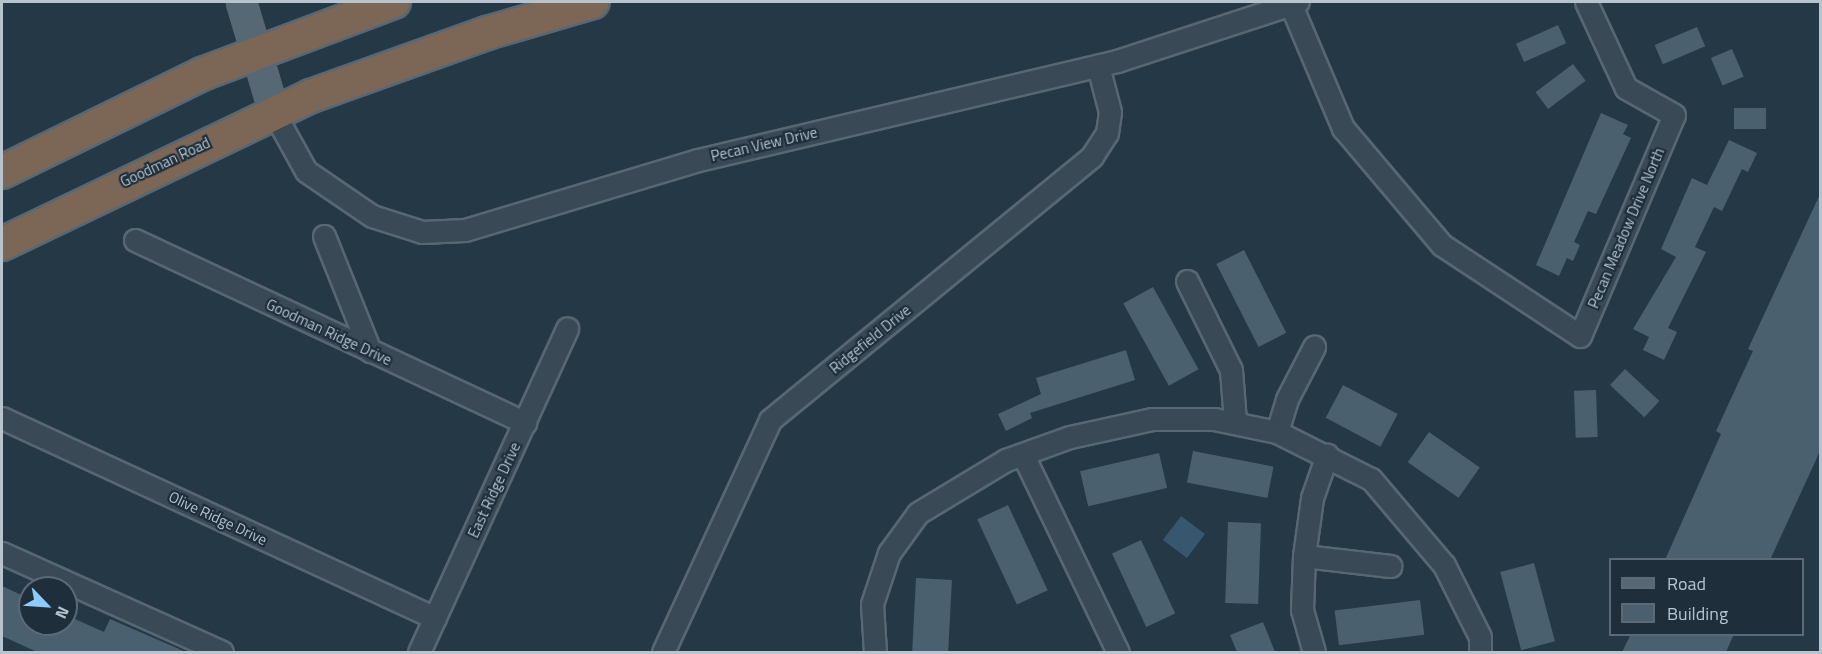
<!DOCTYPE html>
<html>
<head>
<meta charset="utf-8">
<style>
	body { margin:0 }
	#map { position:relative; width:1822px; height:654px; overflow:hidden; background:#243846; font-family:"Titillium Web",sans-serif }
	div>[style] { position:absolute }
	.water>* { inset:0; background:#37576f; transform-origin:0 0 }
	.building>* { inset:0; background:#4b606f; transform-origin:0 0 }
	.roads { filter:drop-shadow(2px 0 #586772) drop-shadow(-2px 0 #586772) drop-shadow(0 2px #586772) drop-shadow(0 -2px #586772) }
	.minor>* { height:21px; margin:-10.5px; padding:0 10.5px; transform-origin:10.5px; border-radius:10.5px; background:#394955 }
	.major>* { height:27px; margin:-13.5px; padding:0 13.5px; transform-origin:13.5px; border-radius:13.5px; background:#576875 }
	.highway>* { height:32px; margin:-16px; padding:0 16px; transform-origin:16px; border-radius:16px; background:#7c6756 }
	span { translate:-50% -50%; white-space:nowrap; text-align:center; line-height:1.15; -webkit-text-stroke:4.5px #1e2e3b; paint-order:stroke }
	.street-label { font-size:15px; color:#b7c4ce }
	.frame { position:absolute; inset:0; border:3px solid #b7c4ce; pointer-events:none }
	.legend { position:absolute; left:1609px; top:558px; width:195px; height:78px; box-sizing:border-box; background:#1e2e3b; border:2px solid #5b6a76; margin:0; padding:8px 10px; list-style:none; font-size:18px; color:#b7c4ce }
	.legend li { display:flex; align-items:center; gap:12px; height:30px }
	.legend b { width:30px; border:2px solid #5b6a76 }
	.north { position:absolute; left:18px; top:576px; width:60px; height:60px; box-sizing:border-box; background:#1e2e3b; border:2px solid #5b6a76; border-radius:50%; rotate:115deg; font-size:16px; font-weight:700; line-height:24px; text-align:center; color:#b7c4ce }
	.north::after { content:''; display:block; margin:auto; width:21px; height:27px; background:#8ccaff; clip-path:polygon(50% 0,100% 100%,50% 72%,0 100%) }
</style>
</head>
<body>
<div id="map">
	<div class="water">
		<div style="left:1181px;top:516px;width:30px;height:30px;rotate:37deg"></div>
	</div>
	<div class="building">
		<div style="left:1558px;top:25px;width:20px;height:46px;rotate:66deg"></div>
		<div style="left:1697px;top:27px;width:21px;height:46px;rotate:67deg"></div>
		<div style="left:1732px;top:49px;width:30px;height:23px;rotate:67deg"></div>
		<div style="left:1573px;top:64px;width:21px;height:47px;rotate:53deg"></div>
		<div style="left:1734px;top:108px;width:32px;height:21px"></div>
		<div style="clip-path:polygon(1601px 113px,1628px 125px,1623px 134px,1631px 138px,1596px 214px,1588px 211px,1574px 242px,1580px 245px,1573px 261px,1567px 258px,1559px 276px,1536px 265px)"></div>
		<div style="clip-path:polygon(1729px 140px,1757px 153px,1748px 172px,1742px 169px,1722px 211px,1714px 207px,1695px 247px,1706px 252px,1668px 328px,1677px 332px,1664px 360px,1643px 350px,1649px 337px,1633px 329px,1676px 257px,1661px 249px,1692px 178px,1707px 185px)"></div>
		<div style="clip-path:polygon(1821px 192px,1821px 449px,1770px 560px,1665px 560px,1721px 434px,1716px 431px,1753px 351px,1748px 349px)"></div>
		<div style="left:1244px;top:250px;width:93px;height:31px;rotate:63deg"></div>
		<div style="left:1153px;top:287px;width:94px;height:34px;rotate:61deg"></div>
		<div style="clip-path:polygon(1126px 350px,1135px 380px,1030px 413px,1032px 418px,1006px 431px,998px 414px,1041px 394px,1036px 378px)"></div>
		<div style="left:1625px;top:369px;width:47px;height:22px;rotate:43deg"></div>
		<div style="left:1343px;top:385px;width:62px;height:37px;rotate:28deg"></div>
		<div style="left:1596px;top:390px;width:47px;height:22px;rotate:88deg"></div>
		<div style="left:1429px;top:432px;width:62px;height:37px;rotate:35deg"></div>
		<div style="left:1193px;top:451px;width:82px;height:32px;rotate:11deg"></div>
		<div style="left:1159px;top:453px;width:36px;height:81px;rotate:77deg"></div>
		<div style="left:1008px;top:505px;width:94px;height:34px;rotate:65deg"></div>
		<div style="left:1228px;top:522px;width:33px;height:81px;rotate:2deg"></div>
		<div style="left:1141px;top:540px;width:81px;height:32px;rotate:65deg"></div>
		<div style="left:1534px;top:563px;width:81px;height:35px;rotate:75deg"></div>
		<div style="left:916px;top:578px;width:36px;height:74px;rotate:3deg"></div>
		<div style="clip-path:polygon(2px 586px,30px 599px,30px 624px,66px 624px,66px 615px,104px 632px,110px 619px,186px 652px,37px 652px,2px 636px)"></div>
		<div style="left:1420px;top:600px;width:35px;height:86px;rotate:83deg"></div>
		<div style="clip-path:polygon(1263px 622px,1275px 652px,1237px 652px,1230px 635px)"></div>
		<div style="clip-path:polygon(1631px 634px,1734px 634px,1726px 652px,1622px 652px)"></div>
	</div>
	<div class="roads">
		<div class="minor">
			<div style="left:1291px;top:5px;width:134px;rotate:67.1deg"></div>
			<div style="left:1343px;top:128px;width:153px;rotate:49.8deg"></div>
			<div style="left:1442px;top:245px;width:165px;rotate:33.4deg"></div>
			<div style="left:1580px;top:336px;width:240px;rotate:-67deg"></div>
			<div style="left:1674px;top:115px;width:55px;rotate:-150.6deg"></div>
			<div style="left:1626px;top:88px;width:95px;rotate:-114.9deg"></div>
			<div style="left:274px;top:113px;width:66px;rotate:61.1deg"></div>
			<div style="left:306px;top:171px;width:80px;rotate:34.3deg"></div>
			<div style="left:372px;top:216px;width:52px;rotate:17.7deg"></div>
			<div style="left:422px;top:232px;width:43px;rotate:-2.7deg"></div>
			<div style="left:465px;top:230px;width:243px;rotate:-16.7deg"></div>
			<div style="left:698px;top:160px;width:431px;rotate:-13.3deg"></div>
			<div style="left:1117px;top:61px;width:190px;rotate:-18.1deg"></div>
			<div style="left:324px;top:236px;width:124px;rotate:68.2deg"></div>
			<div style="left:135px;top:240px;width:431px;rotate:25.1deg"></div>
			<div style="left:1187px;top:281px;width:99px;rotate:63.7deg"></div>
			<div style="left:1231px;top:370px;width:51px;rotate:85.5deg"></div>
			<div style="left:2px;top:418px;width:477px;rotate:24.8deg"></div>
			<div style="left:1277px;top:432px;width:34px;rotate:-73deg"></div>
			<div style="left:1287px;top:399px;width:59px;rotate:-62.6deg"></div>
			<div style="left:1023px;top:455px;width:219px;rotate:64.3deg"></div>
			<div style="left:2px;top:553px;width:241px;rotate:24.2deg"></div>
			<div style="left:1304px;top:556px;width:87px;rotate:6.6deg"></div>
			<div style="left:419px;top:652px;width:356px;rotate:-65.4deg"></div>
			<div style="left:663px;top:652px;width:255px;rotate:-65.2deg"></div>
			<div style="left:770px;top:420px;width:416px;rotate:-39.3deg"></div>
			<div style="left:1092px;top:156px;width:27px;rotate:-57deg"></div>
			<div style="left:1107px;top:133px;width:21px;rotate:-82deg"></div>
			<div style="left:1110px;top:112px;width:48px;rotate:-104.6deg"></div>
			<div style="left:875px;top:652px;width:48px;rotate:-93.6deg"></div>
			<div style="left:872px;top:604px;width:54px;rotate:-71.6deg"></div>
			<div style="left:889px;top:553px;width:49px;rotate:-54.1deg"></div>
			<div style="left:918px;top:513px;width:103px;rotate:-31.1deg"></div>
			<div style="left:1006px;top:460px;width:68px;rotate:-19.8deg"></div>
			<div style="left:1070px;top:437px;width:84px;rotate:-12.4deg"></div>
			<div style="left:1152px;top:419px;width:62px"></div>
			<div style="left:1214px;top:419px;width:64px;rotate:11.7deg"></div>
			<div style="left:1277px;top:432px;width:105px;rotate:26.6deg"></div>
			<div style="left:1371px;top:479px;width:113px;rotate:49.7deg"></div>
			<div style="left:1444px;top:565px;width:80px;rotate:63.4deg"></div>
			<div style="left:1480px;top:637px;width:15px;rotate:90deg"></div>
			<div style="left:1314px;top:652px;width:44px;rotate:-105.9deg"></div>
			<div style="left:1302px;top:610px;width:54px;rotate:-87.9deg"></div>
			<div style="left:1304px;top:556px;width:59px;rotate:-82.1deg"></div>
			<div style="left:1312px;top:498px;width:46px;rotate:-70.8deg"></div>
		</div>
		<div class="major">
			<div style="left:241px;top:2px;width:116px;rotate:73.4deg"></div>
		</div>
		<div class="highway">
			<div style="left:2px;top:172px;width:223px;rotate:-26.1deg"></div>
			<div style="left:202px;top:74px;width:205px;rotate:-20.6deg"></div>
			<div style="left:2px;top:244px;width:343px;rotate:-25.6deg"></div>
			<div style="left:311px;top:96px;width:187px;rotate:-19.7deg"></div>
			<div style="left:487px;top:33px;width:110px;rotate:-16.3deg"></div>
		</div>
	</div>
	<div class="street-label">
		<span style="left:764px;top:144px;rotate:-13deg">Pecan View Drive</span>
		<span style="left:165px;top:162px;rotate:-25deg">Goodman Road</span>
		<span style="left:1626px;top:228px;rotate:-67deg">Pecan Meadow Drive North</span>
		<span style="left:329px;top:332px;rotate:25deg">Goodman Ridge Drive</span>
		<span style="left:870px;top:339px;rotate:-39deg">Ridgefield Drive</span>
		<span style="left:494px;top:490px;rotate:-65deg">East Ridge Drive</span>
		<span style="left:218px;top:518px;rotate:25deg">Olive Ridge Drive</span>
	</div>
	<div class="frame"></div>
	<ul class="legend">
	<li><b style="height:8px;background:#576875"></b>Road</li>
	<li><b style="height:16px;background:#4b606f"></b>Building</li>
	</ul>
	<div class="north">N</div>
</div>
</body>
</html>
